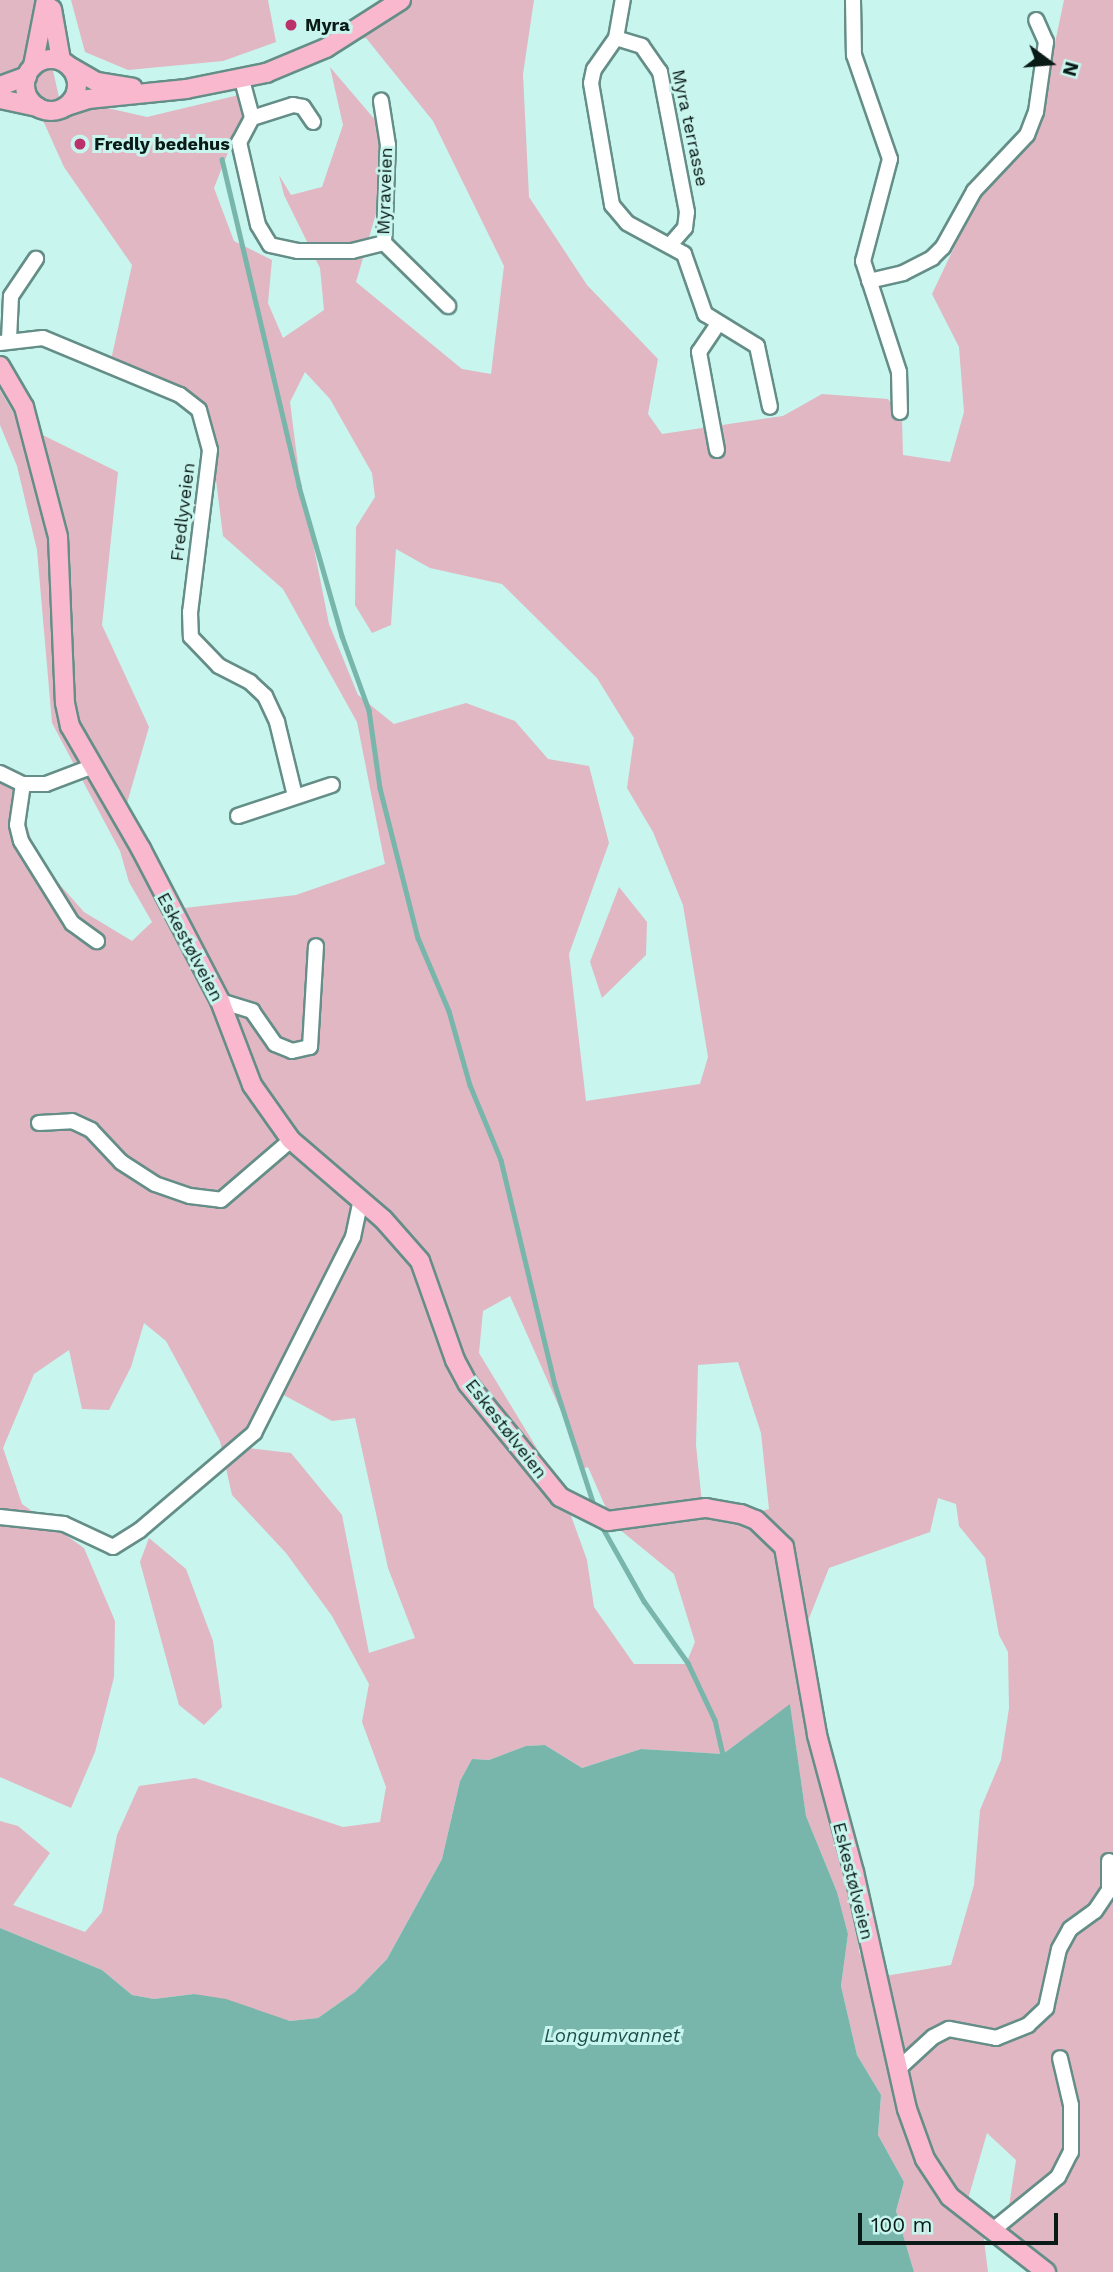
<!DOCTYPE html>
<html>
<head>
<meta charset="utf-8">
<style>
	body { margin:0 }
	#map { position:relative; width:1113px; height:2272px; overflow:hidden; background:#c8f5ed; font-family:"Work Sans",sans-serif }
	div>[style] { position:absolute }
	.green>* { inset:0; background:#e0b7c2 }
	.water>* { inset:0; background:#78b5ab }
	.stream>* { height:4.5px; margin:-2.25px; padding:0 2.25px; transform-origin:2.25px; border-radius:2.25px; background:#78b5ab }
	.roads { filter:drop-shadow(2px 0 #648e87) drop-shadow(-2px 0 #648e87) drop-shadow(0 2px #648e87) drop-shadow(0 -2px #648e87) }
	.minor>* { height:14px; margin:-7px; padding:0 7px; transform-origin:7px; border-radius:7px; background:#fff }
	.major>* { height:18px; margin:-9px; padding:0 9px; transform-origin:9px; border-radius:9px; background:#f9b8cd }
	.major>.ring { margin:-9px; padding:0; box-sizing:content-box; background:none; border:18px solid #f9b8cd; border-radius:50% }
	.dots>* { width:19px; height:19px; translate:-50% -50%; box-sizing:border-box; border:4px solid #c8f5ed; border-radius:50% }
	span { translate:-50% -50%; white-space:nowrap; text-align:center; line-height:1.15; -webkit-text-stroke:6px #c8f5ed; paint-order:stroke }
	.poi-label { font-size:18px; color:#091a17; font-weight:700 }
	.left { translate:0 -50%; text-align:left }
	.street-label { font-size:18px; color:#091a17 }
	.water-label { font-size:19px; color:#1b5049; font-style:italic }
	.north { position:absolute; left:1015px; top:28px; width:70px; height:70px; -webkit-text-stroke:5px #c8f5ed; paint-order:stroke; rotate:106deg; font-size:19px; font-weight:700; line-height:28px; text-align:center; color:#091a17 }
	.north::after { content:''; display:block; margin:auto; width:24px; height:32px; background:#091a17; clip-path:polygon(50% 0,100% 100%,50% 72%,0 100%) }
	.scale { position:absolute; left:858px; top:2213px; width:200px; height:32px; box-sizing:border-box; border:4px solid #091a17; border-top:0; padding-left:9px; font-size:21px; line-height:24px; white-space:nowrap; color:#091a17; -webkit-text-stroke:5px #c8f5ed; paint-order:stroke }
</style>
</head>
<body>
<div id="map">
	<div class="green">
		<div style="clip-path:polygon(evenodd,0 0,55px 0,51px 62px,59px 97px,147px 117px,243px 94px,249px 115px,243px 114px,214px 188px,234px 241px,272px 260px,268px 303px,283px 338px,324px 310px,320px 268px,284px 195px,279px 175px,291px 195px,322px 187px,343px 125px,330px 67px,382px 128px,380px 200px,356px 282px,462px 369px,491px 374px,504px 266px,433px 121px,366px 38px,350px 42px,412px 0,534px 0,523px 74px,529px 197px,587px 285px,658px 359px,648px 414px,662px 434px,783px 416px,822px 394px,888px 399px,902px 418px,903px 455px,950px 462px,964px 412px,959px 347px,932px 294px,978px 197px,1038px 124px,1064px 0,1113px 0,1113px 2272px,1035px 2272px,1004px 2239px,1016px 2160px,987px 2133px,966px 2206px,981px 2216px,988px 2272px,914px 2272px,896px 2211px,904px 2182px,878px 2135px,881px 2095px,857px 2055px,841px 1986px,848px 1934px,837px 1892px,806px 1816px,790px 1705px,723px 1754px,641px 1749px,582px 1768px,545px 1745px,526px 1746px,489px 1760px,472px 1759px,460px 1781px,442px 1859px,387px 1959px,355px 1992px,318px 2018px,290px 2021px,194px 1994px,154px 1999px,132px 1995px,102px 1970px,0 1928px,0 1821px,18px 1826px,50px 1853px,13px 1905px,85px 1932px,102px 1912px,117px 1835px,139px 1786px,195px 1778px,343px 1827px,380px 1822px,386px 1787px,362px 1722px,369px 1684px,332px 1616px,286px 1553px,232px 1495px,220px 1441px,166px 1341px,144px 1323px,131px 1367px,109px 1410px,82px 1409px,69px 1350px,34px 1374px,3px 1448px,22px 1504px,84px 1548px,115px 1621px,114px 1677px,95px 1752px,71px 1808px,0 1777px,0 775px,18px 795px,37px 859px,84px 912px,132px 941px,152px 922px,129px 882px,120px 851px,52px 723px,37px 550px,17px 466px,0 425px,0 390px,20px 424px,118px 472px,102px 625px,149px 727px,123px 817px,167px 910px,296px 895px,385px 864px,357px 722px,283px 589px,223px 536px,213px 456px,191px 407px,109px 369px,132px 265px,64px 167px,32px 96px,0 94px,0 0,305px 372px,330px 399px,372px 473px,375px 497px,356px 527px,355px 605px,372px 633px,391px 625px,396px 549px,430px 568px,502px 584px,597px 678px,634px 738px,627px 788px,653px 832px,683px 905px,708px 1057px,700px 1084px,586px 1101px,569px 954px,609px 843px,589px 766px,548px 759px,515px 721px,466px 703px,394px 724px,358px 695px,329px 624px,299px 473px,290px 402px,305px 372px,0 0,510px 1296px,573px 1438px,581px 1469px,588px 1467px,613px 1524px,674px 1574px,695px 1642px,686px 1664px,634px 1664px,594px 1607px,587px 1560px,561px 1488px,479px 1353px,483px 1311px,510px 1296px,0 0,738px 1362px,761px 1433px,769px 1509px,744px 1515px,702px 1503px,696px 1445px,698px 1365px,738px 1362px,0 0,278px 1392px,332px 1421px,355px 1418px,388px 1568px,415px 1638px,369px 1653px,342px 1515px,291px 1453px,240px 1447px,243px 1435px,278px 1392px,0 0,938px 1498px,956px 1504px,959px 1526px,985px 1558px,999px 1635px,1008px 1652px,1009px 1708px,1001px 1760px,980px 1810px,974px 1885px,951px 1965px,873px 1978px,859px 1952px,857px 1914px,824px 1792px,800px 1641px,829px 1568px,930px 1532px,938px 1498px)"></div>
		<div style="clip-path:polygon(71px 0,268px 0,276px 42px,223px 61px,128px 70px,85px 52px)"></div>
		<div style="clip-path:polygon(619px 887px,647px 922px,646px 955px,602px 998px,590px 962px)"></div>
		<div style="clip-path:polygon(149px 1538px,186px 1569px,213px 1641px,222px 1707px,204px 1725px,179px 1705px,140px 1562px)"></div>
	</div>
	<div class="water">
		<div style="clip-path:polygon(790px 1704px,806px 1816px,837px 1892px,848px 1934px,841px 1986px,857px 2055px,881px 2095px,878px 2135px,904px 2182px,896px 2211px,914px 2272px,0 2272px,0 1928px,102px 1970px,132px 1995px,154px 1999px,194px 1994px,226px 1999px,290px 2021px,318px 2018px,355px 1992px,387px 1959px,442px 1859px,460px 1781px,472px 1759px,489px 1760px,526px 1746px,545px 1745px,582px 1768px,641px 1749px,723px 1754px)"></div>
	</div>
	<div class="stream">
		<div style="left:222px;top:159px;width:336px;rotate:76.7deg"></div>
		<div style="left:299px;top:486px;width:156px;rotate:74deg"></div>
		<div style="left:342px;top:636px;width:79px;rotate:70deg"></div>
		<div style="left:369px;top:710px;width:79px;rotate:82deg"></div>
		<div style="left:380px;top:788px;width:155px;rotate:75.8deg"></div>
		<div style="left:418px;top:938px;width:79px;rotate:67deg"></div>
		<div style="left:449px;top:1011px;width:77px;rotate:74.2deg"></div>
		<div style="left:470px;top:1085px;width:81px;rotate:67.5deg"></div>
		<div style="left:501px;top:1160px;width:231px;rotate:76.5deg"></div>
		<div style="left:555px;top:1385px;width:129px;rotate:72deg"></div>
		<div style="left:600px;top:1523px;width:90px;rotate:60.6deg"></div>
		<div style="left:644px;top:1601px;width:76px;rotate:54.6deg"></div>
		<div style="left:688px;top:1663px;width:63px;rotate:64.7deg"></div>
		<div style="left:715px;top:1720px;width:35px;rotate:77deg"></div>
	</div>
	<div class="roads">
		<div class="minor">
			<div style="left:853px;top:0;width:55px;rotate:89deg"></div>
			<div style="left:854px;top:55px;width:110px;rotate:70.9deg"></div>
			<div style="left:890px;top:159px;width:106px;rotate:104.8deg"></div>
			<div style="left:863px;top:261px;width:117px;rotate:72deg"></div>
			<div style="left:899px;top:372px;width:40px;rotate:88.6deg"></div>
			<div style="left:616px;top:38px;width:39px;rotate:-80deg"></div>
			<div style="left:242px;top:80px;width:39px;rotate:75deg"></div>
			<div style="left:252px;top:118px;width:27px;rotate:118deg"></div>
			<div style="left:239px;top:142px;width:85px;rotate:77.1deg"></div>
			<div style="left:258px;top:225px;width:23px;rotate:59deg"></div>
			<div style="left:270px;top:245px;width:29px;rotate:12deg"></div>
			<div style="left:298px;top:251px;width:54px"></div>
			<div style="left:352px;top:251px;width:33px;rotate:-14deg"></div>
			<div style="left:384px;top:243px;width:98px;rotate:-87.7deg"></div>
			<div style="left:388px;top:145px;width:45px;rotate:-99deg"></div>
			<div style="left:252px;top:118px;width:43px;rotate:-17.6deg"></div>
			<div style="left:293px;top:105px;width:10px;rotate:11deg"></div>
			<div style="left:303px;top:107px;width:18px;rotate:56deg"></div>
			<div style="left:384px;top:243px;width:90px;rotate:44.5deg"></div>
			<div style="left:670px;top:245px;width:23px;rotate:-49deg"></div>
			<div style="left:685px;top:228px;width:16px;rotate:-83deg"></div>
			<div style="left:687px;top:212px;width:143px;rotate:-100.9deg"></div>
			<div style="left:660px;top:72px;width:32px;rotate:-125deg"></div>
			<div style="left:642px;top:46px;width:27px;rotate:-163deg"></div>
			<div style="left:616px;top:38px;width:38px;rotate:125deg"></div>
			<div style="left:594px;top:69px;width:14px;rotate:102deg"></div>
			<div style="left:591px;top:83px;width:124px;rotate:80.2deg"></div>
			<div style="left:612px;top:205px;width:23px;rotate:50deg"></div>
			<div style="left:627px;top:223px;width:65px;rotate:28.5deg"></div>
			<div style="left:684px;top:254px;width:64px;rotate:70.7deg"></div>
			<div style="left:705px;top:314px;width:61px;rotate:31.6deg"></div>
			<div style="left:757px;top:346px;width:62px;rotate:78deg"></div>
			<div style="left:869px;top:281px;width:35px;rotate:-13deg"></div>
			<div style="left:903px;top:273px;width:33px;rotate:-27deg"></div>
			<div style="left:932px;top:258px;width:16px;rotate:-45deg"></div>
			<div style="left:943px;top:247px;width:64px;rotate:-61deg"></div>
			<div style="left:974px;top:191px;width:77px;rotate:-46.6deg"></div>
			<div style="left:1027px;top:135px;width:25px;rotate:-69deg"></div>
			<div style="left:1036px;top:112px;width:71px;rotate:-81.9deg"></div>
			<div style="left:1046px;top:42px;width:24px;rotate:-114deg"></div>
			<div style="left:9px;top:340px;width:44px;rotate:-87.4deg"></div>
			<div style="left:11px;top:296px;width:45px;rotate:-56deg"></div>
			<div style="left:0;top:343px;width:43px;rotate:-6.6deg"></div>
			<div style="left:43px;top:338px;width:148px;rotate:22.6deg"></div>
			<div style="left:180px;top:395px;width:24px;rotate:38deg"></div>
			<div style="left:199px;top:410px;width:41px;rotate:74.6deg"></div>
			<div style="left:210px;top:450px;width:163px;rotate:97deg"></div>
			<div style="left:190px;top:612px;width:25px;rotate:88deg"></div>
			<div style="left:191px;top:637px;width:40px;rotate:46deg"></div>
			<div style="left:219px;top:666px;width:35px;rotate:27deg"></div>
			<div style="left:250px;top:682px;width:21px;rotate:43deg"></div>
			<div style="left:265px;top:696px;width:29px;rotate:65deg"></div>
			<div style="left:277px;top:722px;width:76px;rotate:76.3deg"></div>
			<div style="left:717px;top:450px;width:100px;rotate:-100.4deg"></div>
			<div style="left:699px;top:352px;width:34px;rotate:-56deg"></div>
			<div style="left:0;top:773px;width:25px;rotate:26deg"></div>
			<div style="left:23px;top:784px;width:23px"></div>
			<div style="left:46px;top:784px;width:48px;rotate:-20.7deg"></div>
			<div style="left:23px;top:784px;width:41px;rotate:98.3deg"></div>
			<div style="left:17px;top:825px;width:16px;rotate:76deg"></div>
			<div style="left:21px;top:841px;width:97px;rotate:58.1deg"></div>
			<div style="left:72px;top:923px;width:31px;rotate:36deg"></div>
			<div style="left:238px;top:816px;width:99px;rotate:-18.3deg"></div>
			<div style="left:220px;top:1001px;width:34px;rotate:17deg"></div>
			<div style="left:252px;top:1011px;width:40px;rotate:55.1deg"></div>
			<div style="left:275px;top:1044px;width:18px;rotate:22deg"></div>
			<div style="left:292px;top:1051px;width:18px;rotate:-13deg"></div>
			<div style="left:310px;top:1047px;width:101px;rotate:-86.6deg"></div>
			<div style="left:39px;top:1123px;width:33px;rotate:-3deg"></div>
			<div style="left:72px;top:1121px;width:21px;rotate:25deg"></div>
			<div style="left:91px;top:1130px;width:44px;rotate:46.8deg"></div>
			<div style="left:121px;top:1162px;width:40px;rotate:32.9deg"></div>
			<div style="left:155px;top:1184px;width:37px;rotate:19deg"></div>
			<div style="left:190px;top:1196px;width:31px;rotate:7deg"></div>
			<div style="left:221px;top:1200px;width:92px;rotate:-40.6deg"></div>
			<div style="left:0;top:1517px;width:64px;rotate:6.2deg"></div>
			<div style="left:64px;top:1524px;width:54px;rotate:25.1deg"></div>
			<div style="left:113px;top:1547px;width:32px;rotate:-32deg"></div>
			<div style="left:140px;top:1530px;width:150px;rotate:-40.4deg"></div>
			<div style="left:254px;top:1433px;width:220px;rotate:-63.2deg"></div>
			<div style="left:353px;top:1237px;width:38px;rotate:-78deg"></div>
			<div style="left:897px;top:2070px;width:49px;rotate:-42.5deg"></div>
			<div style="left:933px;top:2037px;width:18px;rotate:-27deg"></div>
			<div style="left:949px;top:2029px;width:48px;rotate:10.8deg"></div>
			<div style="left:996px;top:2038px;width:35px;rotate:-22deg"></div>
			<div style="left:1028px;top:2025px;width:25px;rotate:-43deg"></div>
			<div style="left:1046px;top:2008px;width:60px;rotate:-77.6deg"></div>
			<div style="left:1059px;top:1949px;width:23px;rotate:-61deg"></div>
			<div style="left:1070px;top:1929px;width:31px;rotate:-36deg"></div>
			<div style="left:1095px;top:1911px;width:25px;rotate:-56deg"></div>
			<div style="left:1109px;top:1890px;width:29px;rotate:-90deg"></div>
			<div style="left:993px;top:2230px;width:84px;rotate:-39.2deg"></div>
			<div style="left:1058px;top:2177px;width:28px;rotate:-63deg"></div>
			<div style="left:1071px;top:2152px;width:47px;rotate:-90deg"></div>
			<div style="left:1071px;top:2105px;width:48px;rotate:-103.2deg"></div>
		</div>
		<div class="major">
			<div style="left:52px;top:9px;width:52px;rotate:80deg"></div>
			<div class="ring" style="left:25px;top:59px;width:34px;height:34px"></div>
			<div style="left:33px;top:66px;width:67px;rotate:-78.9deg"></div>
			<div style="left:69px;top:66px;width:32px;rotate:30deg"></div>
			<div style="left:97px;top:82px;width:36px;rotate:9deg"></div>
			<div style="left:0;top:86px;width:29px;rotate:-20deg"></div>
			<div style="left:0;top:99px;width:38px;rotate:12deg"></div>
			<div style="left:67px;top:106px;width:22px;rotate:-18deg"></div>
			<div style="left:88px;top:99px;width:99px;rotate:-5.8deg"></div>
			<div style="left:186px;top:89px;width:82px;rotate:-11.3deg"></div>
			<div style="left:266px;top:73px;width:65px;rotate:-22.6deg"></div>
			<div style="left:326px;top:48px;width:89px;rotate:-32.6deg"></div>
			<div style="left:0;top:366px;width:48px;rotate:59.7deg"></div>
			<div style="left:24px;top:407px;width:134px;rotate:75.3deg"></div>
			<div style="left:58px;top:537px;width:166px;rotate:87.6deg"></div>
			<div style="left:65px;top:703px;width:24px;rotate:78deg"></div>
			<div style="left:70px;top:726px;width:142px;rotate:60deg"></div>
			<div style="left:141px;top:849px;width:171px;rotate:62.5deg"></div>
			<div style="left:220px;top:1001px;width:90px;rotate:69.1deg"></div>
			<div style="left:252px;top:1085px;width:67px;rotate:54.7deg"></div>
			<div style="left:291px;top:1140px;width:121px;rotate:40.7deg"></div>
			<div style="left:383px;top:1219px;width:56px;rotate:48.6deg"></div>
			<div style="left:420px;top:1261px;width:105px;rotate:70.5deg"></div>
			<div style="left:455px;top:1360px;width:27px;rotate:62deg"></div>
			<div style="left:468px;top:1384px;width:146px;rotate:50.8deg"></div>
			<div style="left:560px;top:1497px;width:54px;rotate:26.6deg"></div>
			<div style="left:608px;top:1521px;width:99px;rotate:-7.6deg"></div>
			<div style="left:706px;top:1508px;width:36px;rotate:10deg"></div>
			<div style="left:741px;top:1514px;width:16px;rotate:22deg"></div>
			<div style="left:756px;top:1520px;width:39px;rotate:44deg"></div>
			<div style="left:784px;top:1547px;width:191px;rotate:80deg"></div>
			<div style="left:817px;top:1735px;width:142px;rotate:74.9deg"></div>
			<div style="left:854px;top:1872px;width:243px;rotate:77.4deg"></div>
			<div style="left:907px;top:2109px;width:53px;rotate:70.2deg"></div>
			<div style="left:925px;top:2159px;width:45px;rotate:56.7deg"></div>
			<div style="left:950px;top:2197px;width:122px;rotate:38deg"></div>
		</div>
	</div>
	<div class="dots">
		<div style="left:291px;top:25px;background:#bb316a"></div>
		<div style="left:80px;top:144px;background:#bb316a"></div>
	</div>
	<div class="poi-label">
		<span class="left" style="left:305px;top:25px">Myra</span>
		<span class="left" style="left:94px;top:144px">Fredly bedehus</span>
	</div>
	<div class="street-label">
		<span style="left:690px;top:128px;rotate:78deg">Myra terrasse</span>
		<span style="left:385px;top:191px;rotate:-88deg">Myraveien</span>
		<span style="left:183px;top:512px;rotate:-83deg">Fredlyveien</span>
		<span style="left:190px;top:947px;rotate:62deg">Eskestølveien</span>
		<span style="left:506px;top:1429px;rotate:52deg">Eskestølveien</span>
		<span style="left:853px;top:1881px;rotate:76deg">Eskestølveien</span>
	</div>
	<div class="water-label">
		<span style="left:612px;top:2036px">Longumvannet</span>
	</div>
	<div class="north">N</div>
	<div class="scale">100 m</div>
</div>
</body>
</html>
